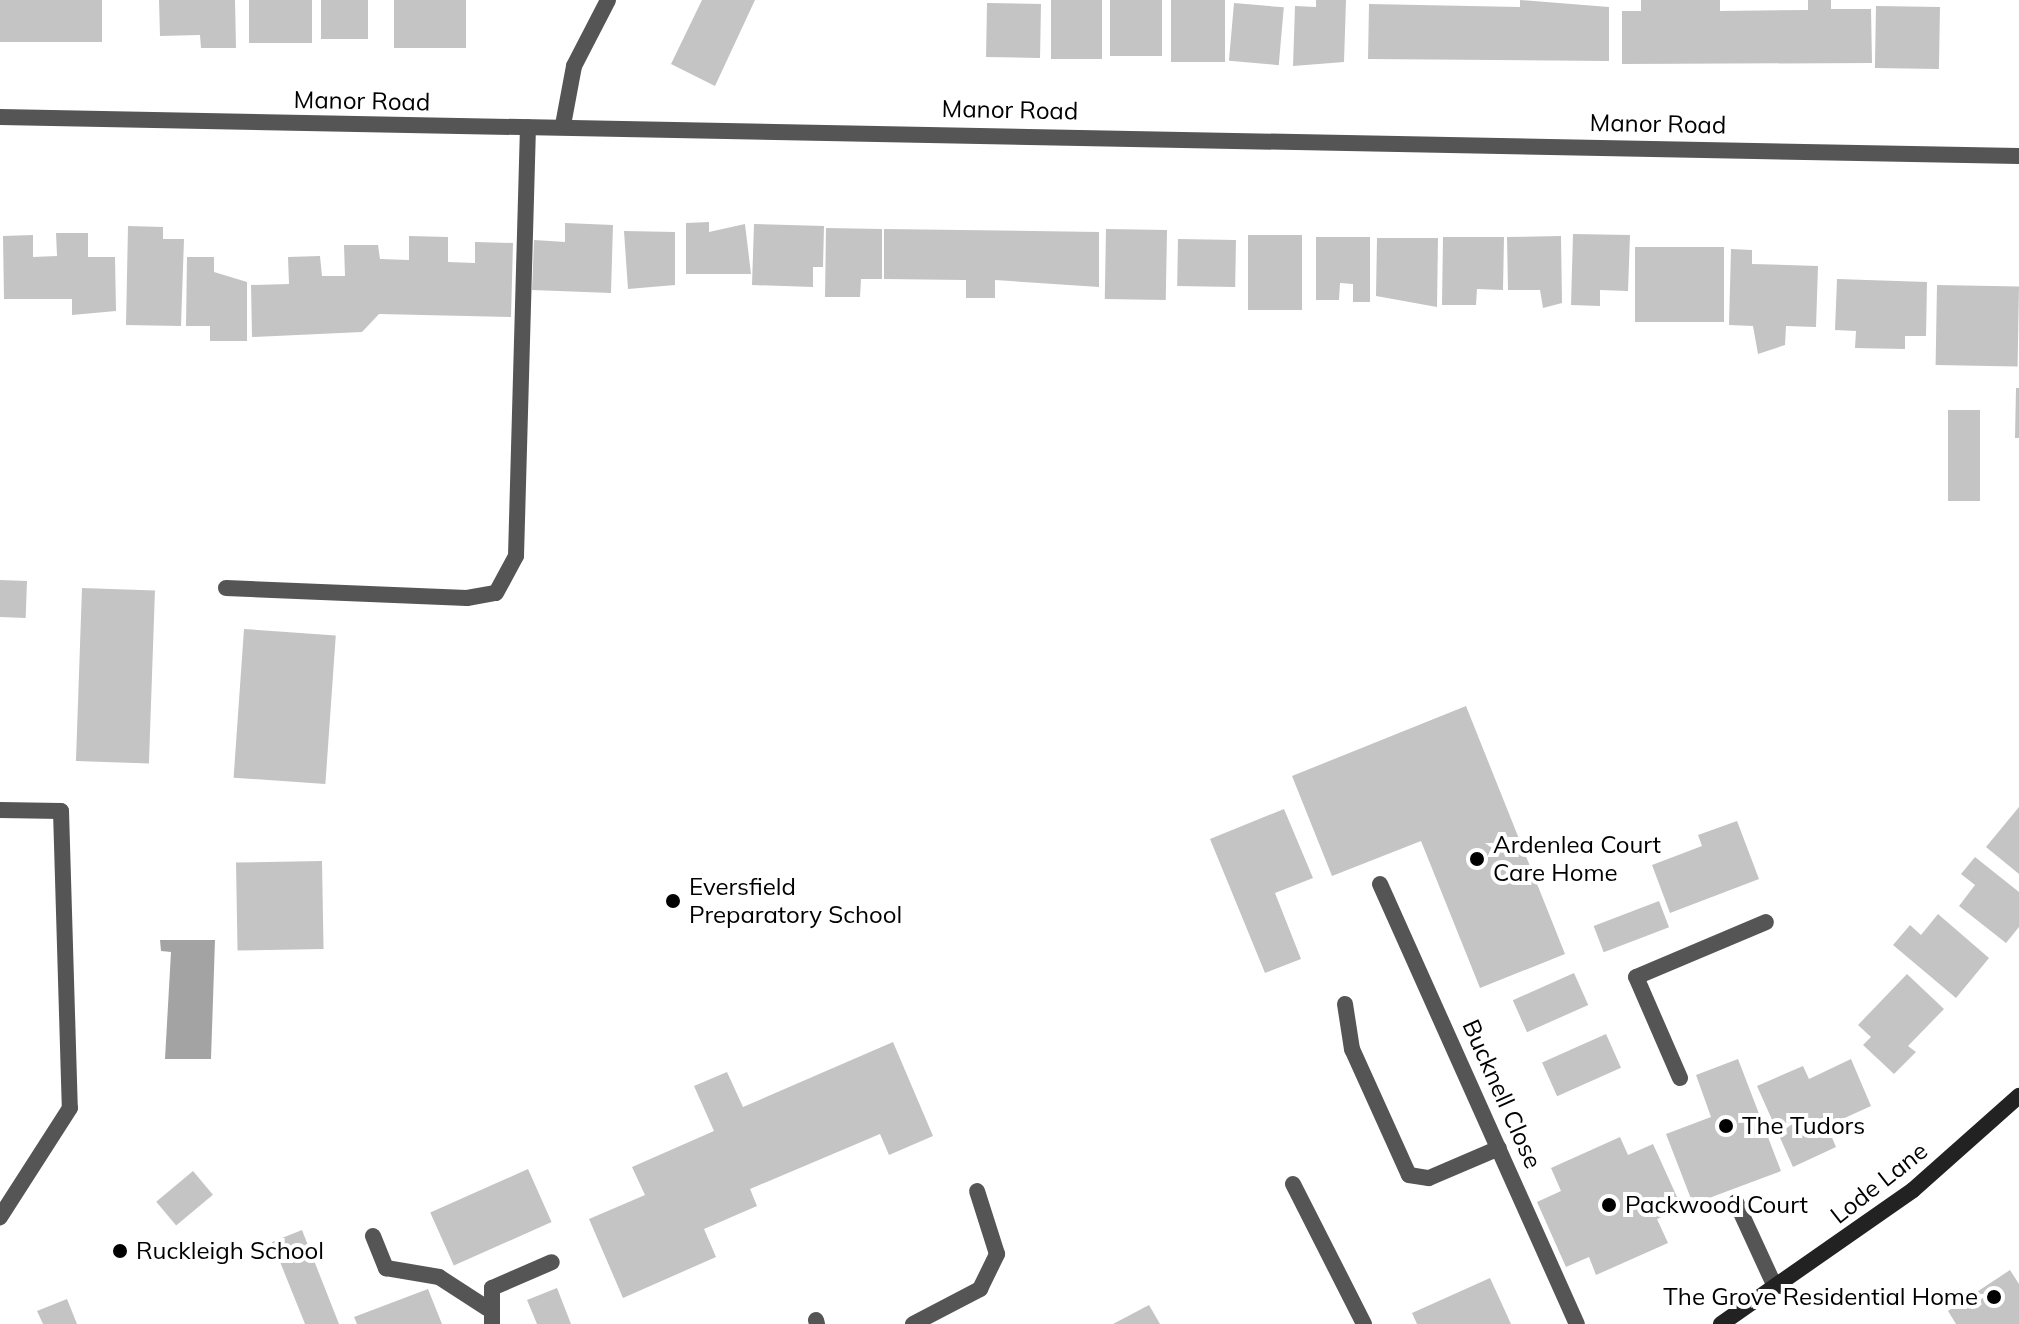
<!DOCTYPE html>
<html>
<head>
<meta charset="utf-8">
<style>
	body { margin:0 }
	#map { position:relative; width:2019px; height:1324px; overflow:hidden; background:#fff; font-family:Mulish,sans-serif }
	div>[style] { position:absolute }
	.water>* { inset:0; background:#a3a3a3 }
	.building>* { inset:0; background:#c4c4c4; transform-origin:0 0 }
	.lane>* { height:16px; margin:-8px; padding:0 8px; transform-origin:8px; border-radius:8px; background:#555 }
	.street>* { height:16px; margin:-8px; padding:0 8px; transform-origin:8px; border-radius:8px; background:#555 }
	.secondary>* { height:16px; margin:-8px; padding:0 8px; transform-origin:8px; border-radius:8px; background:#222 }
	.dots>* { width:22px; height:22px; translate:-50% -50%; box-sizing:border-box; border:4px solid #fff; border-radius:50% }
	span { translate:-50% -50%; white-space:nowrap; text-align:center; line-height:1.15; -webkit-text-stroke:8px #fff; paint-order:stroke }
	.street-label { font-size:24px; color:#000 }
	.poi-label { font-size:24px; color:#000 }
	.left { translate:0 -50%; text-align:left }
	.right { translate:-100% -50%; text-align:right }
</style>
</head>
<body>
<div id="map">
	<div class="water">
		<div style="clip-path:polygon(160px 940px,215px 940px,211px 1059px,165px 1059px,171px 952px,161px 951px)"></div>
	</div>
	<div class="building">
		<div style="left:0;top:0;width:102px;height:42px"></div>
		<div style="clip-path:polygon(159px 0,235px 0,236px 48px,201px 48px,200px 35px,160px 36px)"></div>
		<div style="left:249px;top:0;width:63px;height:43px"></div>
		<div style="left:321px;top:0;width:47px;height:39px"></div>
		<div style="left:394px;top:0;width:72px;height:48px"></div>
		<div style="clip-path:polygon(702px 0,755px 0,715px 86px,671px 64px)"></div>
		<div style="left:1051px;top:0;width:51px;height:59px"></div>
		<div style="left:1110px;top:0;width:52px;height:56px"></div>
		<div style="left:1171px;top:0;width:54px;height:62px"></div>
		<div style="clip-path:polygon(1316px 0,1346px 0,1344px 62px,1293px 66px,1295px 6px,1316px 7px)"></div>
		<div style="clip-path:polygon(1520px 0,1609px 7px,1609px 61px,1368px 59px,1369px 4px,1520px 7px)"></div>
		<div style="clip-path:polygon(1641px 0,1720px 0,1720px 11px,1808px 10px,1808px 0,1831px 0,1831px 9px,1871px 9px,1872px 63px,1622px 64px,1622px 11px,1641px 11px)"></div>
		<div style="left:987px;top:3px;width:54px;height:54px;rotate:1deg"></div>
		<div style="left:1234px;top:3px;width:50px;height:58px;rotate:5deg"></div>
		<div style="left:1876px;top:6px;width:64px;height:62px;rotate:1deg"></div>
		<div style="clip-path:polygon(709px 222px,709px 232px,745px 224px,751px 274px,686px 274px,686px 223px)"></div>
		<div style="clip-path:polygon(565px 223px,613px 225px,611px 293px,532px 290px,534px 240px,565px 242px)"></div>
		<div style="clip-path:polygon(754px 224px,824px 226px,823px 267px,813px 267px,813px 287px,752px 285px)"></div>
		<div style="clip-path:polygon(128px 226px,163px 227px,163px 239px,184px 239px,181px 326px,126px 325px)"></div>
		<div style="clip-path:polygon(826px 228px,882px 229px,882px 279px,861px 279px,860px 297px,825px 297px)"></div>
		<div style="clip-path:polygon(884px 229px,1099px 232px,1099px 287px,995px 280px,995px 298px,966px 298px,966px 280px,884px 279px)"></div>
		<div style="left:1106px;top:229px;width:61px;height:70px;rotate:1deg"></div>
		<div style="clip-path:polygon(624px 231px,675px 232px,675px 285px,628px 289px)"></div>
		<div style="clip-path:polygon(56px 233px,88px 233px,88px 257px,115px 257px,116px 311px,72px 315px,72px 299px,4px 299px,3px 236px,33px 235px,33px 257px,57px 256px)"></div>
		<div style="clip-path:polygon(1573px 234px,1630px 235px,1628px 291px,1600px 290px,1600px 306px,1571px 305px)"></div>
		<div style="left:1248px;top:235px;width:54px;height:75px"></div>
		<div style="clip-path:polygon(409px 236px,448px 237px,448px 262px,475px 263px,475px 242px,513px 243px,511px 317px,379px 314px,362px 332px,252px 337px,251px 285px,289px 284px,288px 257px,320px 256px,322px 276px,345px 276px,344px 245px,378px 245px,380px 259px,409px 260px)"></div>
		<div style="clip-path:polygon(1561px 236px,1562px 303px,1543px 308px,1540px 290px,1508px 290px,1507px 237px)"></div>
		<div style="clip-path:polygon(1316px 237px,1370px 237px,1370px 302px,1353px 302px,1353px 284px,1340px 283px,1339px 300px,1316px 300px)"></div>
		<div style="clip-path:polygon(1443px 237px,1504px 237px,1503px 290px,1477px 289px,1476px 305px,1442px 305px)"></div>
		<div style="clip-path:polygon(1377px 238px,1438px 238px,1437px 307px,1376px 296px)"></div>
		<div style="left:1178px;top:239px;width:58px;height:47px;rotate:1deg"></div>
		<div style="left:1635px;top:247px;width:89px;height:75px"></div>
		<div style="clip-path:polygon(1731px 249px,1752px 250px,1752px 264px,1818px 266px,1816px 327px,1786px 326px,1785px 345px,1758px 354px,1753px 326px,1729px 325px)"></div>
		<div style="clip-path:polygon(187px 257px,214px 257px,214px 272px,247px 282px,247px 341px,210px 341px,210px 326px,186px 326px)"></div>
		<div style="clip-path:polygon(1837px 279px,1927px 282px,1926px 336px,1905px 336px,1905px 349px,1855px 348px,1856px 331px,1835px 330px)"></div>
		<div style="left:1937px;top:285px;width:82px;height:80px;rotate:1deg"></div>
		<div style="clip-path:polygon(2016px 388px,2019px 388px,2019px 438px,2015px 438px)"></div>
		<div style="left:1948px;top:410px;width:32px;height:91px"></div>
		<div style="left:0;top:580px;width:27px;height:37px;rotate:2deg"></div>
		<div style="left:82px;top:588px;width:73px;height:173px;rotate:2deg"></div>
		<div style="left:244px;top:629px;width:92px;height:149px;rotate:4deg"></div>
		<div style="clip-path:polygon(1466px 706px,1565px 954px,1480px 988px,1421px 841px,1332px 876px,1292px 776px)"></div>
		<div style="clip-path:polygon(2019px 807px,2019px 874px,1986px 847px)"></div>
		<div style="clip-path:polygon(1284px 809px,1313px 878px,1275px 893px,1301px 959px,1265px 973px,1210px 839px)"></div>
		<div style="clip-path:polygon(1737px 821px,1759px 879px,1670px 913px,1652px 865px,1702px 846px,1698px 835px)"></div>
		<div style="clip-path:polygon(1975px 857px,2019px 892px,2019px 927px,2006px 943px,1959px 906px,1975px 885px,1961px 874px)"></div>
		<div style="left:322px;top:861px;width:88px;height:86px;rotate:89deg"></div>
		<div style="left:1659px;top:901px;width:28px;height:70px;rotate:69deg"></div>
		<div style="clip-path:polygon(1938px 914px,1989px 958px,1956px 998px,1893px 945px,1910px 925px,1921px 935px)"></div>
		<div style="left:1574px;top:973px;width:35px;height:67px;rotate:66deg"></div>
		<div style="clip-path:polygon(1907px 974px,1944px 1009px,1908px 1046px,1916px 1052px,1894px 1074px,1863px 1045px,1871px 1037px,1858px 1025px)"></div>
		<div style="left:1606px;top:1034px;width:37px;height:70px;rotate:66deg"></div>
		<div style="clip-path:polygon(893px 1042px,933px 1136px,889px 1155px,880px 1134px,750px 1189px,757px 1206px,704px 1229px,716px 1257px,623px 1298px,589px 1219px,645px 1195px,632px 1167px,714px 1131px,694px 1086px,727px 1072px,743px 1107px)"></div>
		<div style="clip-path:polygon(1738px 1059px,1781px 1171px,1693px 1204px,1666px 1134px,1711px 1117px,1696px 1075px)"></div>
		<div style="clip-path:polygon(1851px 1059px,1871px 1106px,1827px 1126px,1836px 1147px,1793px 1167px,1757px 1086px,1803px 1066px,1809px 1079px)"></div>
		<div style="clip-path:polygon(1620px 1137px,1628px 1155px,1653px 1144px,1682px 1208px,1657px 1219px,1668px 1243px,1596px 1275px,1589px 1257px,1566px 1267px,1537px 1202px,1561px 1191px,1551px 1168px)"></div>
		<div style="left:528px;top:1169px;width:58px;height:107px;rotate:66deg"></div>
		<div style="left:193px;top:1171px;width:31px;height:48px;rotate:50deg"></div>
		<div style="clip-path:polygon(302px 1230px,339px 1324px,305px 1324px,272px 1242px)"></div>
		<div style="clip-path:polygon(2010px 1270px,2019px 1284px,2019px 1324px,1956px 1324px,1948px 1311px)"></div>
		<div style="clip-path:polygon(1490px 1278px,1511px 1324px,1417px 1324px,1412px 1313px)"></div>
		<div style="clip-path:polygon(557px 1288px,571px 1324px,537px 1324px,527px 1300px)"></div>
		<div style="clip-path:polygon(428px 1289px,442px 1324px,357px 1324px,354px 1317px)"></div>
		<div style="clip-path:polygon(67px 1299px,77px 1324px,43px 1324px,37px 1311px)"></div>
		<div style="clip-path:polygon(1149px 1305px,1160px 1324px,1113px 1324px)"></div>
	</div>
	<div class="lane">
		<div style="left:226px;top:588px;width:241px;rotate:2.4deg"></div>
		<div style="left:467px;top:598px;width:29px;rotate:-10deg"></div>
		<div style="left:496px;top:593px;width:42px;rotate:-61.6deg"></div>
		<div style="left:516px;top:556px;width:429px;rotate:-88.4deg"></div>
		<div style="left:0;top:810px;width:61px;rotate:0.9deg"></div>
		<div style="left:61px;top:811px;width:297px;rotate:88.3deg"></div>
		<div style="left:70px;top:1108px;width:130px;rotate:122.7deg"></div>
		<div style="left:1345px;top:1004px;width:46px;rotate:81.2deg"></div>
		<div style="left:1352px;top:1049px;width:138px;rotate:65.7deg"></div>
		<div style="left:1409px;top:1175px;width:20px;rotate:9deg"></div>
		<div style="left:1429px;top:1178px;width:76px;rotate:-23.2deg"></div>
		<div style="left:1680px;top:1078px;width:110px;rotate:-113.5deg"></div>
		<div style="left:1636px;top:977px;width:141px;rotate:-22.9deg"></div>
		<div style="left:1293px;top:1184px;width:157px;rotate:63.1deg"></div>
		<div style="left:1736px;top:1202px;width:96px;rotate:65.3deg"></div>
		<div style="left:373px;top:1236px;width:35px;rotate:68deg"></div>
		<div style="left:386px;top:1268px;width:54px;rotate:9.6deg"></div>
		<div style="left:439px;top:1277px;width:57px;rotate:32.9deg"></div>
		<div style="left:816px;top:1320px;width:4px;rotate:76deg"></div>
		<div style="left:492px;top:1324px;width:36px;rotate:-90deg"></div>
		<div style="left:492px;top:1288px;width:65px;rotate:-23.4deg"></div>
		<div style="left:913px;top:1324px;width:76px;rotate:-27.6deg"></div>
		<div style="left:980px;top:1289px;width:39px;rotate:-64deg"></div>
		<div style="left:997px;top:1254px;width:66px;rotate:-107.6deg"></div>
	</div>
	<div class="street">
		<div style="left:0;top:117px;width:2019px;rotate:1.11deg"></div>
		<div style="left:563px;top:125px;width:60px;rotate:-79.4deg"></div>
		<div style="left:574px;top:66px;width:74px;rotate:-62.7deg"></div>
		<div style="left:1380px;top:884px;width:482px;rotate:65.9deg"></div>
	</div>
	<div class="secondary">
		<div style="left:1721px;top:1324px;width:234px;rotate:-34.9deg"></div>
		<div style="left:1913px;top:1190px;width:142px;rotate:-41.6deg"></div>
	</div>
	<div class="dots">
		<div style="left:1477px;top:859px;background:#000"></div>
		<div style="left:673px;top:901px;background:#000"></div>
		<div style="left:1726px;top:1126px;background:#000"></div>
		<div style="left:1609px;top:1205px;background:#000"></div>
		<div style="left:120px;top:1251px;background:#000"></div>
		<div style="left:1994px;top:1297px;background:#000"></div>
	</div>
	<div class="street-label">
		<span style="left:362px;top:101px;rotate:1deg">Manor Road</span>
		<span style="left:1010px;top:110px;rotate:1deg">Manor Road</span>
		<span style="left:1658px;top:124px;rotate:1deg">Manor Road</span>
		<span style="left:1502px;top:1094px;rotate:66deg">Bucknell Close</span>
		<span style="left:1879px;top:1183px;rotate:-38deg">Lode Lane</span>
	</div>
	<div class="poi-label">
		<span class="left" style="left:1493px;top:859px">Ardenlea Court<br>Care Home</span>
		<span class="left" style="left:689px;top:901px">Eversfield<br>Preparatory School</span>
		<span class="left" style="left:1742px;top:1126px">The Tudors</span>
		<span class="left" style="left:1625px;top:1205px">Packwood Court</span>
		<span class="left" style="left:136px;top:1251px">Ruckleigh School</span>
		<span class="right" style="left:1978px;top:1297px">The Grove Residential Home</span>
	</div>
</div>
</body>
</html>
